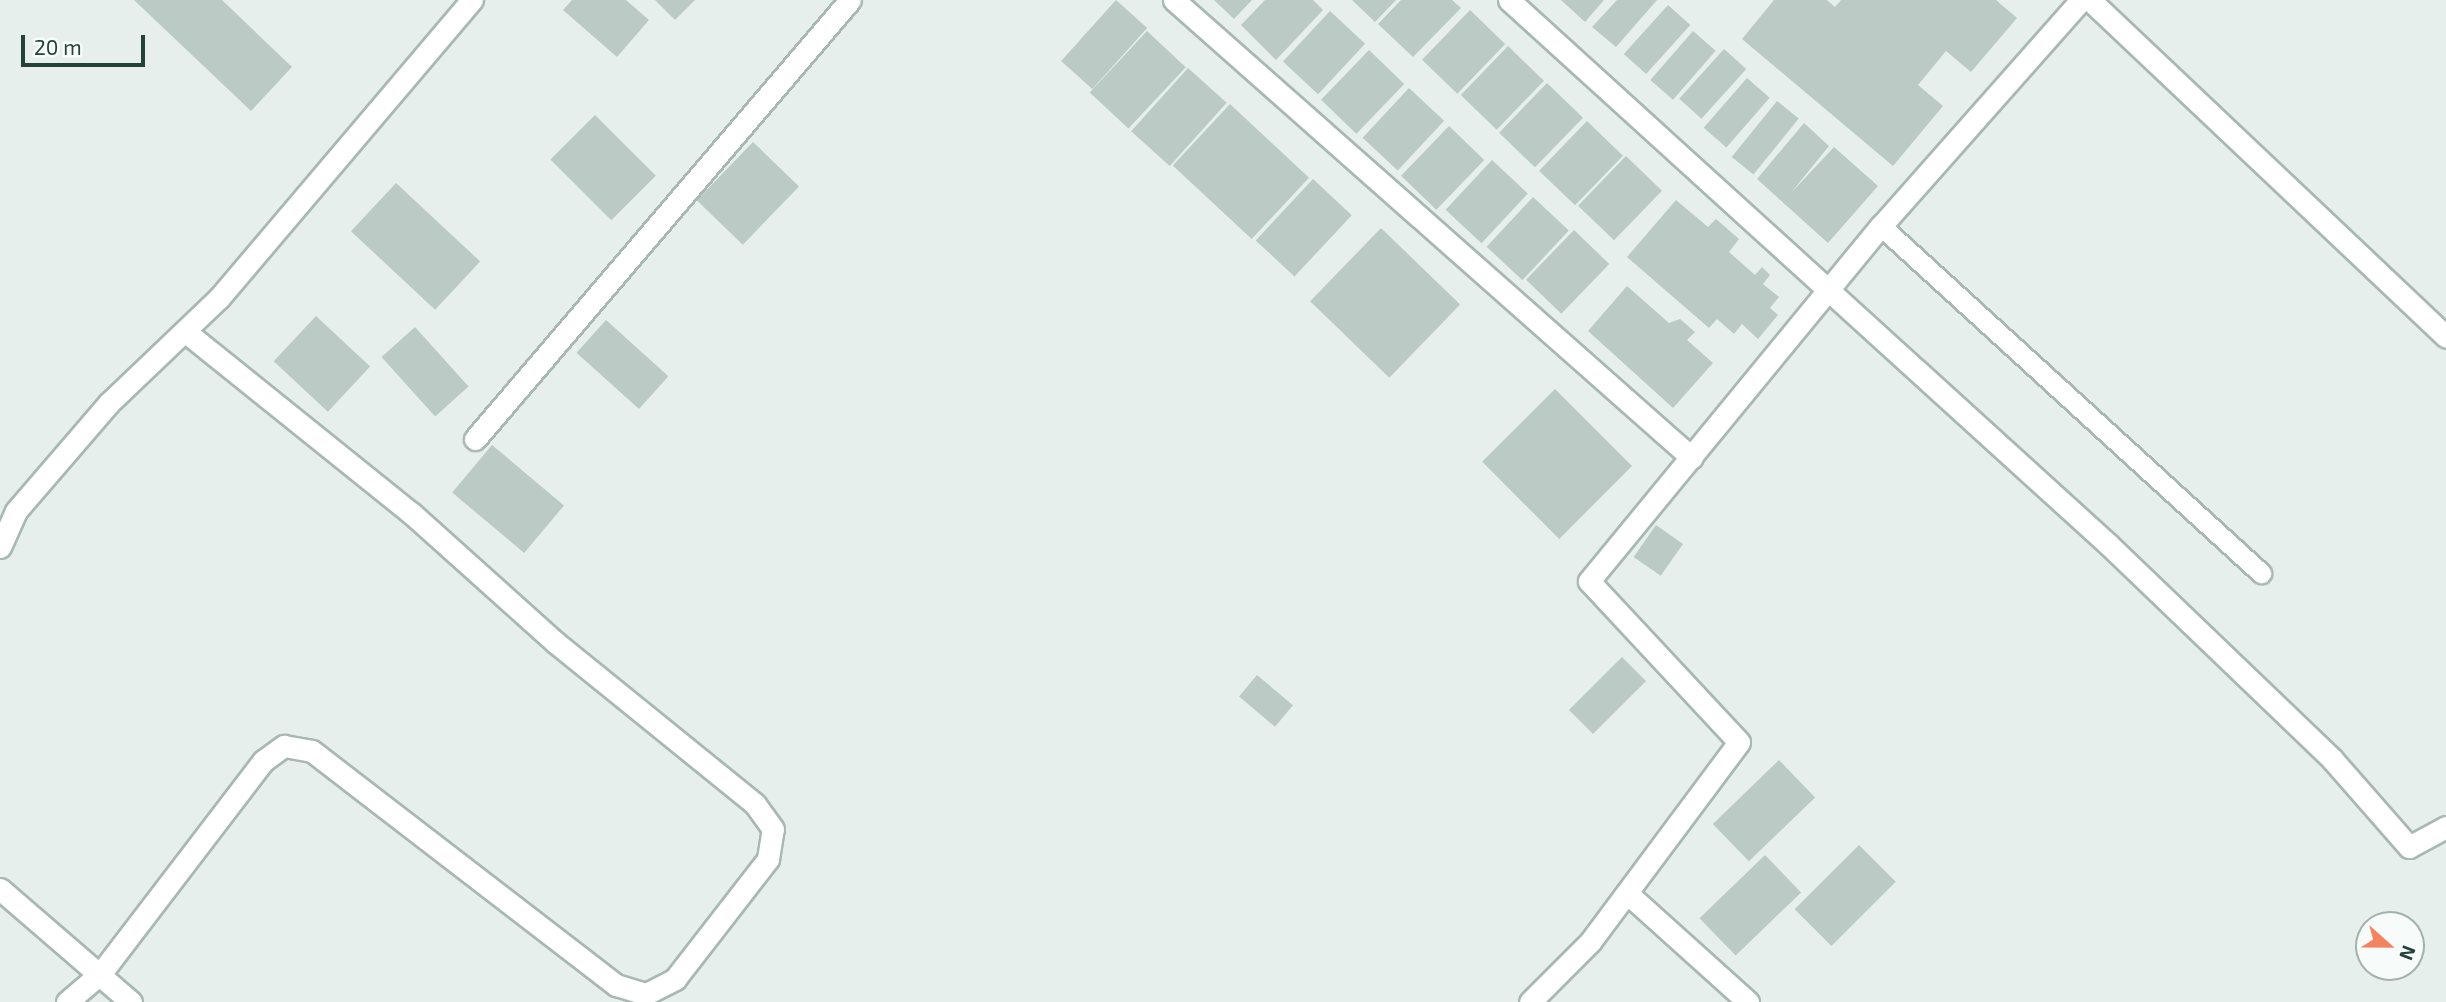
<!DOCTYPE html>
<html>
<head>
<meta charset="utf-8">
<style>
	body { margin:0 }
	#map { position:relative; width:2446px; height:1002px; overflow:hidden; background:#e6efeb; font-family:"Exo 2",sans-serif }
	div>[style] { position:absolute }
	.building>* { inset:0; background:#bbcac4; transform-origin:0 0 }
	.roads { filter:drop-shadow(2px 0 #a8b8b2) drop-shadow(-2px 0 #a8b8b2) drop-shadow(0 2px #a8b8b2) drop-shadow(0 -2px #a8b8b2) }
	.lane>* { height:19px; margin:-9.5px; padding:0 9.5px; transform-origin:9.5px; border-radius:9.5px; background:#fff }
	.street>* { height:21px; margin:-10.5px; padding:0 10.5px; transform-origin:10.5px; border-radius:10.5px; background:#fff }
	.secondary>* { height:21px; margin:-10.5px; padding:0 10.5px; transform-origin:10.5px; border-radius:10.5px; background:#fff }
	span { translate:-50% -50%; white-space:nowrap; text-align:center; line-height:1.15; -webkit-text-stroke:7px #f7fbf9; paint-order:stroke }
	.north { position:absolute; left:2355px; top:911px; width:70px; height:70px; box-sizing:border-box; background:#f7fbf9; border:2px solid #a3b1ad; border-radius:50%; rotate:111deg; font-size:19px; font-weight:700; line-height:28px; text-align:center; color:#24423a }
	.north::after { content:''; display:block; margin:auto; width:24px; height:32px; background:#f4845f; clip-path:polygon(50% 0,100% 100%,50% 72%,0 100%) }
	.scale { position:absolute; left:21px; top:35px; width:124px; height:32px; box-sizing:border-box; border:4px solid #24423a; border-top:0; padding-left:9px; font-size:21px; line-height:24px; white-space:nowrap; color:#24423a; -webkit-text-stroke:5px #f7fbf9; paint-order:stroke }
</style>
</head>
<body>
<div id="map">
	<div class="building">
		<div style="clip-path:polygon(134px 0,222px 0,292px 67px,251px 111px)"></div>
		<div style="clip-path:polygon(572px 0,626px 0,649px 20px,617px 57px,563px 10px)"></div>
		<div style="clip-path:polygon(655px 0,695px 0,675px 20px)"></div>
		<div style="left:1116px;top:0;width:42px;height:82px;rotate:42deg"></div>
		<div style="clip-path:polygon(1214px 0,1252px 0,1234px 19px)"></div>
		<div style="clip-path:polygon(1265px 0,1313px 0,1323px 10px,1276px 60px,1241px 25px)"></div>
		<div style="clip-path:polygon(1352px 0,1396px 0,1375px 22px)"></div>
		<div style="clip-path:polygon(1401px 0,1452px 0,1461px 8px,1413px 57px,1378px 24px)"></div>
		<div style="clip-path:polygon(1561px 0,1604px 0,1585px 22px)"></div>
		<div style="clip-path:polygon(1617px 0,1657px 0,1616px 47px,1592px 27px)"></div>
		<div style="clip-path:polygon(1774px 0,1827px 0,1835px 7px,1841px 0,1996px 0,2017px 18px,1971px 72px,1946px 51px,1918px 85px,1943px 106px,1893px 166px,1742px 39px)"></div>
		<div style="left:1668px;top:5px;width:30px;height:66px;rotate:42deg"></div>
		<div style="left:1470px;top:10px;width:49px;height:69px;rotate:44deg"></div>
		<div style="left:1330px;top:11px;width:48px;height:69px;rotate:43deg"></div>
		<div style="left:1147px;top:31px;width:53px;height:84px;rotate:43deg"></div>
		<div style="left:1693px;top:31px;width:30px;height:65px;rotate:41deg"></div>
		<div style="left:1508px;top:46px;width:50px;height:68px;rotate:44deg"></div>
		<div style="left:1724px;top:49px;width:30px;height:67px;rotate:42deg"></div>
		<div style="left:1369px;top:50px;width:49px;height:69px;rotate:44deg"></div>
		<div style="left:1188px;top:68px;width:52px;height:85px;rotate:42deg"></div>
		<div style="left:1747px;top:78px;width:30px;height:66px;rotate:41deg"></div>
		<div style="left:1547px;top:83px;width:50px;height:69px;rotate:44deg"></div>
		<div style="left:1409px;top:88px;width:48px;height:68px;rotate:43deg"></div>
		<div style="left:1777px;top:101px;width:28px;height:72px;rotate:39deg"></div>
		<div style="left:1230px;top:104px;width:108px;height:84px;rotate:43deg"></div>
		<div style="left:595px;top:115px;width:86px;height:63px;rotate:45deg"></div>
		<div style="left:1587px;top:121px;width:50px;height:69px;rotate:44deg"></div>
		<div style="clip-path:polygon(1804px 123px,1829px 146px,1790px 194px,1834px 147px,1878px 186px,1828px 243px,1757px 179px)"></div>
		<div style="left:1449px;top:126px;width:49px;height:69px;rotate:44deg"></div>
		<div style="left:753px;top:142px;width:64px;height:81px;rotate:44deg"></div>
		<div style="left:1626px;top:156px;width:50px;height:69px;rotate:44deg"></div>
		<div style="left:1492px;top:160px;width:49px;height:68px;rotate:43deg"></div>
		<div style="left:1313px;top:179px;width:53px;height:84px;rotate:43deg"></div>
		<div style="left:396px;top:183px;width:115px;height:66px;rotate:43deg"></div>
		<div style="left:1533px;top:197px;width:49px;height:68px;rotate:43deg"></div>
		<div style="clip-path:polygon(1676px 200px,1708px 227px,1716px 219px,1739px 239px,1729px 252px,1755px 275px,1762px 267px,1770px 275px,1763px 284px,1779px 297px,1770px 308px,1778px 315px,1758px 339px,1742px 324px,1734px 334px,1717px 319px,1709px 328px,1627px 257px)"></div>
		<div style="left:1381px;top:228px;width:110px;height:102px;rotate:44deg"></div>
		<div style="left:1574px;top:230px;width:49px;height:69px;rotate:44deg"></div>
		<div style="clip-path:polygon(1627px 286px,1669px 323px,1680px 319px,1695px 332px,1687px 340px,1713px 363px,1673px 408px,1588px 331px)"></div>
		<div style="left:316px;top:316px;width:74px;height:62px;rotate:43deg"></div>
		<div style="left:606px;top:320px;width:84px;height:44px;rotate:42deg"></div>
		<div style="left:415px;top:327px;width:80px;height:45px;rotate:48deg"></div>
		<div style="left:1555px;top:389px;width:109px;height:103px;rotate:45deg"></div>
		<div style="left:492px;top:445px;width:94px;height:62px;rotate:40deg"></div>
		<div style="left:1656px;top:525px;width:33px;height:39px;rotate:35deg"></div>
		<div style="left:1622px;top:657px;width:34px;height:75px;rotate:45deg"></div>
		<div style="left:1257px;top:675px;width:47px;height:28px;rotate:40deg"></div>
		<div style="left:1779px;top:760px;width:52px;height:92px;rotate:46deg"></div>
		<div style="left:1859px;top:845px;width:52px;height:91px;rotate:45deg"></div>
		<div style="left:1765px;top:855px;width:52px;height:91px;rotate:46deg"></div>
	</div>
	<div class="roads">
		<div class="lane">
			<div style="left:1881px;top:226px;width:515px;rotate:42.4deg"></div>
		</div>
		<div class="street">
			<div style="left:1174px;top:0;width:691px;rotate:41.48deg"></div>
			<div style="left:1509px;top:0;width:811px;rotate:42.25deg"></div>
			<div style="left:2109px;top:545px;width:309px;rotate:43.8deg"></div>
			<div style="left:2332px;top:759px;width:117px;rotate:48.8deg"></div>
			<div style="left:2409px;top:847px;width:42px;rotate:-28.4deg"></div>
			<div style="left:475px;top:439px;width:577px;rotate:-49.5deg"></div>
			<div style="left:0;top:889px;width:173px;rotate:40.8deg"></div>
			<div style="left:1627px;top:893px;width:163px;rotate:42deg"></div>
			<div style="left:67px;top:1002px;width:45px;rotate:-40.5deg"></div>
			<div style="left:101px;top:973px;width:267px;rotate:-52.6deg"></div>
			<div style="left:263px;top:761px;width:26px;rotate:-36deg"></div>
			<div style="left:284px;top:746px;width:28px;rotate:10deg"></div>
			<div style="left:312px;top:751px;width:384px;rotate:37.6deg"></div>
			<div style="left:616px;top:985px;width:31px;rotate:17deg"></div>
			<div style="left:646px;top:994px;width:33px;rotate:-27deg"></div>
			<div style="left:675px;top:979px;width:152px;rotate:-52.2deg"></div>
			<div style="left:768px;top:859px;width:30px;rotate:-81deg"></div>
			<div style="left:773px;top:829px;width:31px;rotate:-126deg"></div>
			<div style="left:755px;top:804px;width:257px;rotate:-141deg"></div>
			<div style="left:555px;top:642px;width:193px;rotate:-138.1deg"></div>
			<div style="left:411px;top:513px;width:290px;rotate:-141.2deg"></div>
			<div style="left:1530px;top:1002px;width:85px;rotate:-45deg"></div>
			<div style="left:1590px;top:942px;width:249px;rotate:-53.3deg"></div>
			<div style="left:1739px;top:742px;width:220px;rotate:-133deg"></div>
			<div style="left:1589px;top:581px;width:460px;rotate:-50.6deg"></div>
			<div style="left:1881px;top:226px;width:302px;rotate:-48.5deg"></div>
		</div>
		<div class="secondary">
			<div style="left:2090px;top:0;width:490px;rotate:43.4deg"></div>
			<div style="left:0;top:547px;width:39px;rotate:-66deg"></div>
			<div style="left:16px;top:511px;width:143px;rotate:-49.3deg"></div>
			<div style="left:109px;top:403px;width:152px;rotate:-43.7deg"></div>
			<div style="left:219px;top:298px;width:391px;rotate:-49.7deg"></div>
		</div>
	</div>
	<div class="north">N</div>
	<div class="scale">20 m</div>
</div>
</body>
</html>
